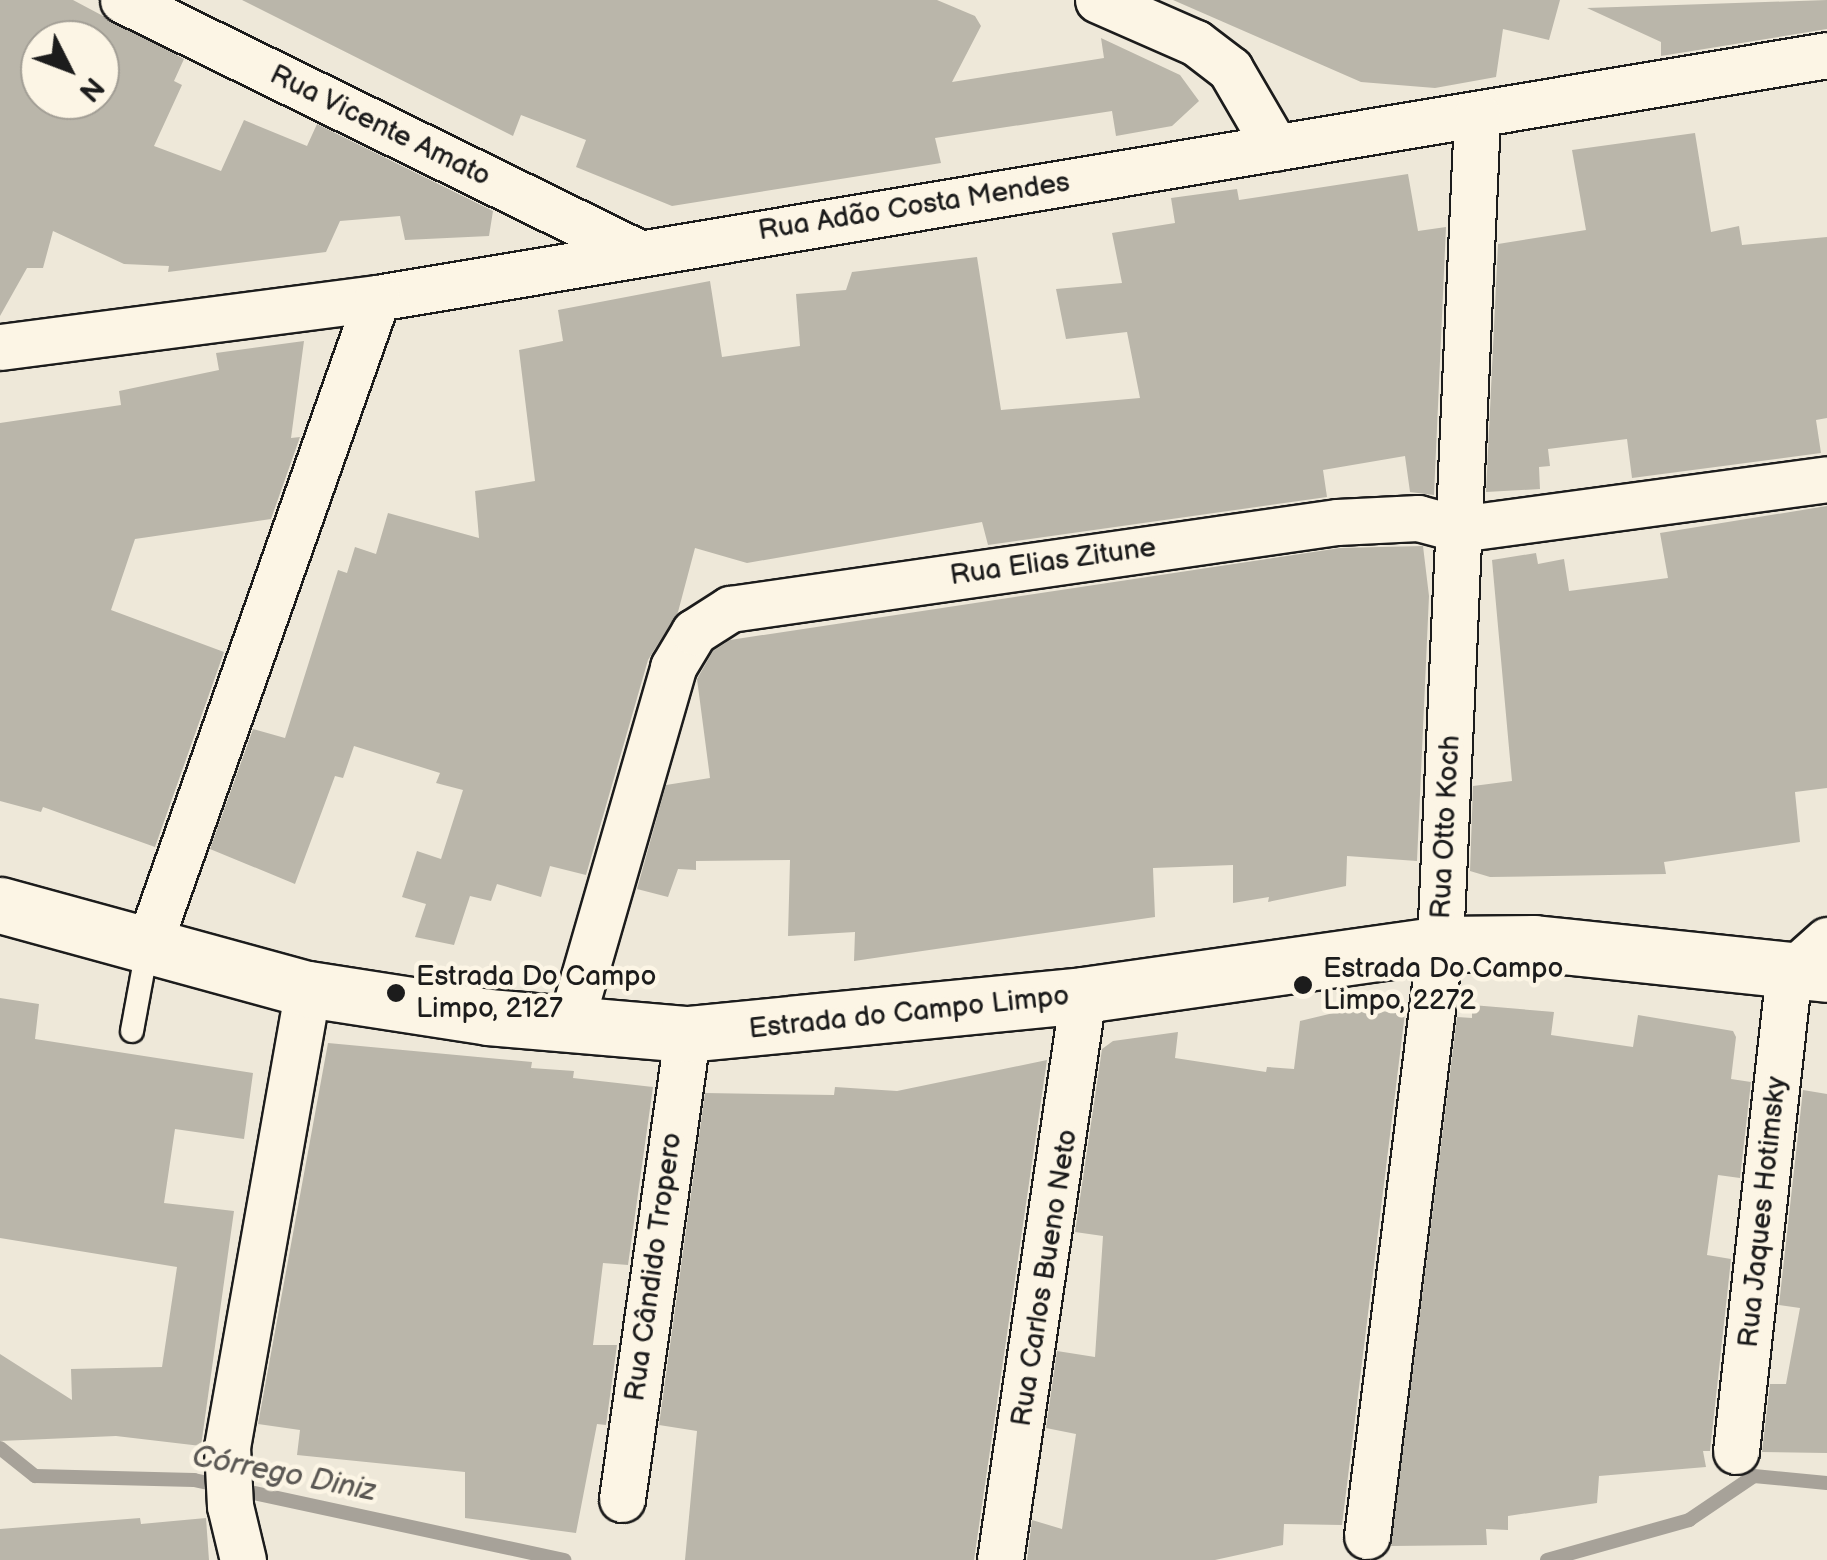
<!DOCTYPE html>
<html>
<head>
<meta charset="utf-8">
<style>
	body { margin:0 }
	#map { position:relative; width:1827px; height:1560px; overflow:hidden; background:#eee8d9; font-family:"Balsamiq Sans",sans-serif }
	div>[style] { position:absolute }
	.stream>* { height:14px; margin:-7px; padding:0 7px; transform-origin:7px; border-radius:7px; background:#a7a299 }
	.building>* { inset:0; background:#bab6aa }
	.roads { filter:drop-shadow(2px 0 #1c1c1c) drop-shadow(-2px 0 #1c1c1c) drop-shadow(0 2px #1c1c1c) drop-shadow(0 -2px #1c1c1c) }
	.service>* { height:22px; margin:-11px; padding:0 11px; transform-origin:11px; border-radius:11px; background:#fcf5e5 }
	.minor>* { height:45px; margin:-22.5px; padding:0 22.5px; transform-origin:22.5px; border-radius:22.5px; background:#fcf5e5 }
	.primary>* { height:55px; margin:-27.5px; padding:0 27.5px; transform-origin:27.5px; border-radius:27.5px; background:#fcf5e5 }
	.dots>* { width:28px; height:28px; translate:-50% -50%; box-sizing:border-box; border:5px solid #fcf5e5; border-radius:50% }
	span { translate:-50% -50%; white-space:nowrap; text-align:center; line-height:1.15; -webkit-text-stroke:9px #fcf5e5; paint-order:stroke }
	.street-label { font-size:28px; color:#1c1c1c }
	.poi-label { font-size:28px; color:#1c1c1c }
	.left { translate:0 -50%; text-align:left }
	.water-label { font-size:30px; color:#5b5854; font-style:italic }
	.north { position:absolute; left:20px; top:20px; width:100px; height:100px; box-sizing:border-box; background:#fcf5e5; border:2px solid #a29e95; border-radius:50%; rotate:132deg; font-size:28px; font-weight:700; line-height:40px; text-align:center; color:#1c1c1c }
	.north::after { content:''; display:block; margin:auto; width:35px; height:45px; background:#1c1c1c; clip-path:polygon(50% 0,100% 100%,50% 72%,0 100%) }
</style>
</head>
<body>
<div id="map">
	<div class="stream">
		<div style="left:0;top:1448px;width:45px;rotate:38.7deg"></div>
		<div style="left:35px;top:1476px;width:159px;rotate:1.4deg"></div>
		<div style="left:194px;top:1480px;width:379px;rotate:12.2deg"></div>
		<div style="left:1547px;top:1560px;width:148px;rotate:-15.7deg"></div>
		<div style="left:1689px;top:1520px;width:78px;rotate:-34.1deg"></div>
		<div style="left:1754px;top:1476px;width:73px;rotate:5.5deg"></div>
	</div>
	<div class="building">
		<div style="clip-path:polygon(evenodd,0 0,73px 0,184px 59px,174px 81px,182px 85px,154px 146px,221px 171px,244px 120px,307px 146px,317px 124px,493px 211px,489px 236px,405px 240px,400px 216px,340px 221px,326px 252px,168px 272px,169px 266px,124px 264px,53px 231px,43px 268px,27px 268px,0 316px,0 0,40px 40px,100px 40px,100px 100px,40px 100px,40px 40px)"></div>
		<div style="clip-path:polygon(242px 0,937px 0,975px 16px,981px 26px,952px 82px,1104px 58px,1101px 38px,1180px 75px,1199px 101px,1172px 126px,1116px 136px,1112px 111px,935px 138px,941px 163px,672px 206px,576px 167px,586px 140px,521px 115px,513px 136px)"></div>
		<div style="clip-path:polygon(1173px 0,1560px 0,1549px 40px,1503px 29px,1496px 77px,1435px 88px,1361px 82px)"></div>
		<div style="clip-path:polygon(1827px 0,1827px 29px,1661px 56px,1661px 42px,1587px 8px)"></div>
		<div style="clip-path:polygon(1695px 133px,1711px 232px,1739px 226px,1742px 245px,1827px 237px,1827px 418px,1816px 420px,1821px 453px,1632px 478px,1627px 439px,1548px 449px,1550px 466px,1539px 467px,1540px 489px,1486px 492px,1498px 244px,1586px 230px,1572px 150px)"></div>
		<div style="clip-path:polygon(1408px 174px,1418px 231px,1446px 227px,1434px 495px,1410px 492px,1405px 456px,1323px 470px,1327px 497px,988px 545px,982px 522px,747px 563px,695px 548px,678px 612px,648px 660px,586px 875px,550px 866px,541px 897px,497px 884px,491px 901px,470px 896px,454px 945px,415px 937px,426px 904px,402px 897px,417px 851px,441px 859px,463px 790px,436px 783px,440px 773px,354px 746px,343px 778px,335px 776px,295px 884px,210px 849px,253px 729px,285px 738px,338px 570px,347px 573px,355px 547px,376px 554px,388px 513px,479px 538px,475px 491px,535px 481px,519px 350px,563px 341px,558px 310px,710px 281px,722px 357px,800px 346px,796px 294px,846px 290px,852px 272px,977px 257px,1001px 410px,1140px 398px,1127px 332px,1066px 339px,1056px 289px,1122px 283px,1112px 233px,1175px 223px,1171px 198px,1237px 189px,1239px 200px)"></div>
		<div style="clip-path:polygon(304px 341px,291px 438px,300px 437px,271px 519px,135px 539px,111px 610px,224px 652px,155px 847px,43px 807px,41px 812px,0 801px,0 423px,121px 405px,119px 391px,219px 370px,216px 353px)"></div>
		<div style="clip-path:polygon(1827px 506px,1827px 788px,1795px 792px,1800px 842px,1664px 862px,1666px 874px,1490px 877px,1470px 871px,1473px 786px,1512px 781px,1492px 560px,1536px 553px,1538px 564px,1564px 559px,1569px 591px,1668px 578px,1660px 533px)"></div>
		<div style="clip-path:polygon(1423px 546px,1429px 596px,1417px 861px,1347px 856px,1346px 886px,1268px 902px,1269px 897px,1233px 903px,1233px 865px,1153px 868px,1155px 917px,854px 961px,855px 932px,788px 936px,790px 860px,696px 861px,696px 870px,678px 869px,668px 897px,637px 889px,666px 785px,710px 778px,697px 679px,713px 651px,730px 640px,1340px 548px)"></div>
		<div style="clip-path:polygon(0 998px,39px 1004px,35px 1039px,253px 1073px,244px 1139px,175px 1129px,164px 1203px,234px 1211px,201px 1446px,116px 1436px,0 1441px,0 1354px,72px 1400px,71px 1369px,162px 1367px,177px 1267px,0 1238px)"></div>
		<div style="clip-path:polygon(1472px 1005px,1554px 1012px,1551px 1035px,1633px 1047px,1638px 1015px,1733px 1031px,1736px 1037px,1731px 1079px,1751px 1082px,1740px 1178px,1718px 1175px,1707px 1255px,1731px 1259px,1710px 1451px,1703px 1451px,1706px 1467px,1599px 1476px,1597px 1503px,1508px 1516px,1508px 1530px,1486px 1529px,1487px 1545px,1391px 1546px,1457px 1017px,1472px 1018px)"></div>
		<div style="clip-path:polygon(1350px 1009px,1405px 1013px,1342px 1525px,1284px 1524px,1283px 1545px,1215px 1560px,1027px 1560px,1032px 1520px,1062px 1529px,1076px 1434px,1046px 1428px,1057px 1351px,1095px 1357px,1103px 1236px,1075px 1232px,1102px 1049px,1113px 1041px,1178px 1032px,1175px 1058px,1266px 1072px,1267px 1067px,1294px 1069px,1300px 1021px)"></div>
		<div style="clip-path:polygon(328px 1043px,532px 1062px,531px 1068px,574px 1071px,573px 1078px,653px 1087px,628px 1265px,603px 1263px,593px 1345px,617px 1345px,606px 1425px,597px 1424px,576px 1533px,465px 1518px,465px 1472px,297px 1455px,300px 1430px,258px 1424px)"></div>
		<div style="clip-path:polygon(1047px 1060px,974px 1560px,685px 1560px,697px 1431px,659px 1425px,705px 1093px,834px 1095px,835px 1087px,897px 1091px)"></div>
		<div style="clip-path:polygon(1803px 1090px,1827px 1094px,1827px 1453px,1762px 1452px,1770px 1384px,1786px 1384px,1800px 1308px,1779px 1305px)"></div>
		<div style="clip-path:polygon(140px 1518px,141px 1524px,206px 1518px,209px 1560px,0 1560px,0 1529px)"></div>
	</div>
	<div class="roads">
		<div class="service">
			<div style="left:132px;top:1031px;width:83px;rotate:-79.6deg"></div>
		</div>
		<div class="minor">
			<div style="left:123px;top:0;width:572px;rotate:26.12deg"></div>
			<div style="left:1098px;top:0;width:107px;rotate:23.7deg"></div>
			<div style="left:1196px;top:43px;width:43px;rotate:37.4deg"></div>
			<div style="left:1230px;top:69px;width:91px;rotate:59.8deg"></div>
			<div style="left:0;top:347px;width:380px;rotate:-7.4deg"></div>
			<div style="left:377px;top:298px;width:1470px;rotate:-9.51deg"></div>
			<div style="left:147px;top:949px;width:690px;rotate:-70.54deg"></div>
			<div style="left:570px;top:1025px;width:373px;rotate:-73.9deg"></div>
			<div style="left:673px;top:667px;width:41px;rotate:-59deg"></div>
			<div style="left:694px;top:632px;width:43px;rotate:-32.6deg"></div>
			<div style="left:730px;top:609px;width:613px;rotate:-8.16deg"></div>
			<div style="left:1337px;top:522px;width:81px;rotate:-2.8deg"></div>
			<div style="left:1418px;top:518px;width:42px;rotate:15deg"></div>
			<div style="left:1459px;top:529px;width:371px;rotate:-7.7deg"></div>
			<div style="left:1736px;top:1451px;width:480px;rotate:-83.7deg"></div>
			<div style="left:1789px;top:974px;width:51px;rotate:-41.8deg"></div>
			<div style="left:622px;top:1499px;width:470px;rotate:-82deg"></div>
			<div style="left:1367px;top:1536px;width:596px;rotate:-82.97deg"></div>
			<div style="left:1440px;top:944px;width:830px;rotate:-87.44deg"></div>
			<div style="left:243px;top:1560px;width:56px;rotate:-103.5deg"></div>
			<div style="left:230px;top:1506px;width:59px;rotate:-92.9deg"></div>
			<div style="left:227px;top:1447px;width:465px;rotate:-80deg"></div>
			<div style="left:1000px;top:1560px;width:571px;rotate:-81.64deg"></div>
		</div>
		<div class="primary">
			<div style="left:0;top:905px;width:319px;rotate:15.3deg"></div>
			<div style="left:308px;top:989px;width:182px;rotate:8.8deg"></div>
			<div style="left:488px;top:1017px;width:200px;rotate:4.9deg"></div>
			<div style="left:687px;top:1034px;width:398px;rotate:-5.6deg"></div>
			<div style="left:1083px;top:995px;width:361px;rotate:-8.1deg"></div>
			<div style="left:1440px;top:944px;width:94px;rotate:-0.6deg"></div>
			<div style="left:1534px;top:943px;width:295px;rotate:6deg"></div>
		</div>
	</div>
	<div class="dots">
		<div style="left:1303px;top:985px;background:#1c1c1c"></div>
		<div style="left:396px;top:993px;background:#1c1c1c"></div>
	</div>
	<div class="street-label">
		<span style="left:380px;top:126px;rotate:26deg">Rua Vicente Amato</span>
		<span style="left:914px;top:207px;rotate:-9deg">Rua Adão Costa Mendes</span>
		<span style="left:1053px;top:562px;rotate:-8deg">Rua Elias Zitune</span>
		<span style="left:1446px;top:827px;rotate:-87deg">Rua Otto Koch</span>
		<span style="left:909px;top:1013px;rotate:-6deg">Estrada do Campo Limpo</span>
		<span style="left:1763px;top:1212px;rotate:-84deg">Rua Jaques Hotimsky</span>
		<span style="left:654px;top:1267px;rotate:-82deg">Rua Cândido Tropero</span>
		<span style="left:1045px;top:1278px;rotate:-81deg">Rua Carlos Bueno Neto</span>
	</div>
	<div class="poi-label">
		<span class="left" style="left:1323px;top:985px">Estrada Do Campo<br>Limpo, 2272</span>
		<span class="left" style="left:416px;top:993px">Estrada Do Campo<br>Limpo, 2127</span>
	</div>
	<div class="water-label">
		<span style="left:284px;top:1474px;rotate:11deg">Córrego Diniz</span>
	</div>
	<div class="north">N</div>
</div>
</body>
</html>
